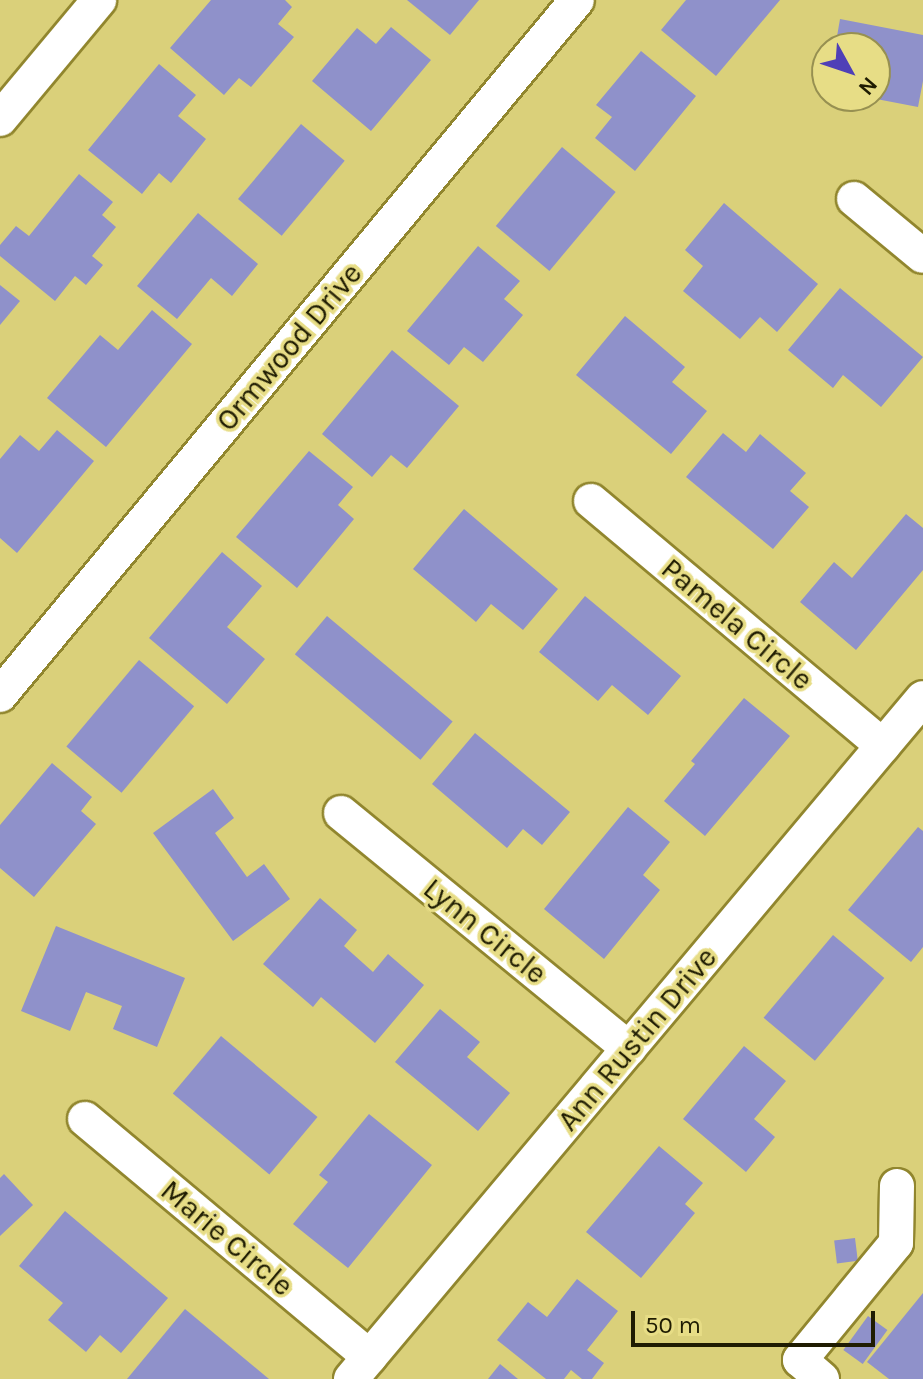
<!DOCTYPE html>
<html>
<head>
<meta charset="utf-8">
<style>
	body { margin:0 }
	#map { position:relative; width:923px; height:1379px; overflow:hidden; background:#dad07a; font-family:Karla,sans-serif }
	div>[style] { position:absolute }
	.building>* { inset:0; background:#8f91ca; transform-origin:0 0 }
	.roads { filter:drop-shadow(2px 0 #91862e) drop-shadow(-2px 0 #91862e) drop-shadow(0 2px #91862e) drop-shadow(0 -2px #91862e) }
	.minor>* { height:34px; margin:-17px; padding:0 17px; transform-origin:17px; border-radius:17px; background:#fff }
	span { translate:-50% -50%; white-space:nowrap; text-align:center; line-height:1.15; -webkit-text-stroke:7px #e7dd86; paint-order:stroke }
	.street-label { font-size:30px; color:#1f1c02 }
	.north { position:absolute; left:811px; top:32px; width:80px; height:80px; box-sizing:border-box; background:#e7dd86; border:2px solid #979051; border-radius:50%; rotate:130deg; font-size:22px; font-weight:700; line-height:32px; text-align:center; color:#1f1c02 }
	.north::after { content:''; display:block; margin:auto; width:28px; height:36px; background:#4f40b7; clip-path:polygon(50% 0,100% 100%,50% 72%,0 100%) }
	.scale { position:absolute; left:631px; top:1311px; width:244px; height:36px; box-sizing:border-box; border:4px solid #1f1c02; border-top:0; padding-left:10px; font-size:24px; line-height:28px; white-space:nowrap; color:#1f1c02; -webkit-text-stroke:6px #e7dd86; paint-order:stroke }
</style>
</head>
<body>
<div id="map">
	<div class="building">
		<div style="clip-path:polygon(211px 0,285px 0,292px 7px,278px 24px,294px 37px,251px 87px,239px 78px,224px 95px,170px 48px)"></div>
		<div style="clip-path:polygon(407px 0,479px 0,450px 35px)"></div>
		<div style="clip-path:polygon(686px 0,780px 0,716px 76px,661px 30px)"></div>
		<div style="clip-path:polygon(840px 19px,923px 35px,923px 81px,918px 107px,866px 97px,875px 96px,875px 48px,835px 48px)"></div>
		<div style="clip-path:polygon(391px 27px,431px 60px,371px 131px,312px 81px,357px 28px,376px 44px)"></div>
		<div style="clip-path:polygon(641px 51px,696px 96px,635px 171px,595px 138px,612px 117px,596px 105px)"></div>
		<div style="clip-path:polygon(159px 64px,196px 95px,178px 116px,206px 139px,171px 183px,159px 173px,142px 194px,88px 150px)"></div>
		<div style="left:301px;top:124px;width:57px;height:98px;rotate:40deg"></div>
		<div style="left:562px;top:147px;width:70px;height:103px;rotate:40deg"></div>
		<div style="clip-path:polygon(79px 174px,113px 202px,102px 215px,116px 227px,92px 256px,103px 265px,86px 285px,75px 276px,55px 301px,0 256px,0 245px,16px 226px,29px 236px)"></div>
		<div style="clip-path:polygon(724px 203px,818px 284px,777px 332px,760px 317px,740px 339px,683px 291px,703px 266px,685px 250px)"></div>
		<div style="clip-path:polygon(198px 213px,258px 264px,232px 296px,211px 278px,177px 319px,137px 286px)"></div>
		<div style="clip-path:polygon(478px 246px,520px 281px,504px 299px,523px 315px,483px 362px,464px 347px,449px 365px,407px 331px)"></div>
		<div style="clip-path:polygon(0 285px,20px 301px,0 325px)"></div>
		<div style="clip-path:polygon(840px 288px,923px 357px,881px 407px,843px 375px,833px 388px,788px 350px)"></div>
		<div style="clip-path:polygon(152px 310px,192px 344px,106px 447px,47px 398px,100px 335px,118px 350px)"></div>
		<div style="clip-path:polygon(625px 316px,685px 367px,672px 382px,707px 411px,671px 454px,576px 375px)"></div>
		<div style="clip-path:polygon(392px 350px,459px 406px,407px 468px,391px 455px,372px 477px,322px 434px)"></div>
		<div style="clip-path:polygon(57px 430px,94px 461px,17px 553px,0 538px,0 459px,20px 435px,39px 451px)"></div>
		<div style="clip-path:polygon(723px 433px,746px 452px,760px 434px,806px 473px,790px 491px,809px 507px,773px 549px,686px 477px)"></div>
		<div style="clip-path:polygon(309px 451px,353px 487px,338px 505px,354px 519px,297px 588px,236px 537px)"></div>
		<div style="clip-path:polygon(464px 509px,558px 589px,523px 630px,491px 604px,476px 622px,413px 569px)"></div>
		<div style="clip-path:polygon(906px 514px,923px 528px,923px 570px,856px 650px,800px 602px,834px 562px,852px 578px)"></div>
		<div style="clip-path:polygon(222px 552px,262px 586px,227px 627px,265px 659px,227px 704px,149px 638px)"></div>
		<div style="clip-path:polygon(585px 596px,681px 676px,648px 715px,612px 685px,598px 701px,539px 652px)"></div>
		<div style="left:327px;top:616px;width:164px;height:50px;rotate:40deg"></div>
		<div style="left:139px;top:660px;width:72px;height:113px;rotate:40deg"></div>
		<div style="clip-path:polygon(744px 698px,790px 736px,705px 836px,664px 801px,695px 764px,691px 761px)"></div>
		<div style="clip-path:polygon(475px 733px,570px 812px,542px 845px,523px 829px,507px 848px,432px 784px)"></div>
		<div style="clip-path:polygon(52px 763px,92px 797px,81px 811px,96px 824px,34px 897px,0 868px,0 825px)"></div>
		<div style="clip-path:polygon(213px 789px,234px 818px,215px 833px,247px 877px,264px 864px,290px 899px,233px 941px,153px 833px)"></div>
		<div style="clip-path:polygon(628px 807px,670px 842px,643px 875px,660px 890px,604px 959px,544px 909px)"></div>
		<div style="clip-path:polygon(918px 827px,923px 831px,923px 947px,911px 962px,848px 910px)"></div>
		<div style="clip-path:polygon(320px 898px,357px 930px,344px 946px,373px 972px,388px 954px,424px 985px,375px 1043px,321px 997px,313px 1007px,263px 964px)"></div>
		<div style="clip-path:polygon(56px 926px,185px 978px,157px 1047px,113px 1029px,122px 1006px,86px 992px,70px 1031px,21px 1011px)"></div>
		<div style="left:833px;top:935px;width:67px;height:108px;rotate:40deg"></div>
		<div style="clip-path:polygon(440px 1009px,480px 1042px,467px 1057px,510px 1093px,478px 1131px,395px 1062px)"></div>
		<div style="left:221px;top:1036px;width:126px;height:75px;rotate:40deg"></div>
		<div style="clip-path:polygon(744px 1046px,786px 1081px,754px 1119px,775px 1137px,746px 1172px,683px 1119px)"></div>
		<div style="clip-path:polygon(369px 1114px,432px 1165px,348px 1268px,293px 1224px,328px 1182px,319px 1175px)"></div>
		<div style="clip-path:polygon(659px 1146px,703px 1183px,685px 1204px,695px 1213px,641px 1278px,586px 1232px)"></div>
		<div style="clip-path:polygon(4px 1174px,33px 1205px,0 1236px,0 1178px)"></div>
		<div style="clip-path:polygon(65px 1211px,168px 1298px,121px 1353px,100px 1335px,86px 1352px,48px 1320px,63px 1303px,19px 1266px)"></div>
		<div style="left:855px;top:1238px;width:23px;height:21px;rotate:83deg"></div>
		<div style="clip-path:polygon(577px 1279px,618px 1311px,587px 1350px,604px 1363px,592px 1379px,582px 1379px,571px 1370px,564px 1379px,546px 1379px,497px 1340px,528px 1302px,547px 1317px)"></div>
		<div style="clip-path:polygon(923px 1293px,923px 1379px,889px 1379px,867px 1362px)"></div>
		<div style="clip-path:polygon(185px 1309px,269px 1379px,127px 1379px)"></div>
		<div style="left:868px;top:1316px;width:24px;height:42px;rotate:36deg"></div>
		<div style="clip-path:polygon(500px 1364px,518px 1379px,488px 1379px)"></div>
	</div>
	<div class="roads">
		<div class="minor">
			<div style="left:0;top:119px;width:155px;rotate:-50.2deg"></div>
			<div style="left:854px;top:199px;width:89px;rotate:39.6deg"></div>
			<div style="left:591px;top:501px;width:381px;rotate:40deg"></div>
			<div style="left:0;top:695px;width:903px;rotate:-50.3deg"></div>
			<div style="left:341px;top:813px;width:372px;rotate:39.3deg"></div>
			<div style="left:85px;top:1119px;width:371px;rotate:39.9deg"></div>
			<div style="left:351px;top:1379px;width:889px;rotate:-49.97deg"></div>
			<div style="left:822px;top:1379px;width:29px;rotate:-139deg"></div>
			<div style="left:800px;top:1360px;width:151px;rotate:-50.6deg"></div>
			<div style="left:896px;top:1243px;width:57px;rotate:-89deg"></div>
		</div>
	</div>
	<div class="street-label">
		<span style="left:289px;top:347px;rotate:-50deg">Ormwood Drive</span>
		<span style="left:737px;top:624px;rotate:40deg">Pamela Circle</span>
		<span style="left:485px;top:931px;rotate:39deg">Lynn Circle</span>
		<span style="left:637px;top:1039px;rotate:-50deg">Ann Rustin Drive</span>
		<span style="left:227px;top:1238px;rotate:40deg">Marie Circle</span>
	</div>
	<div class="north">N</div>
	<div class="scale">50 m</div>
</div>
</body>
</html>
